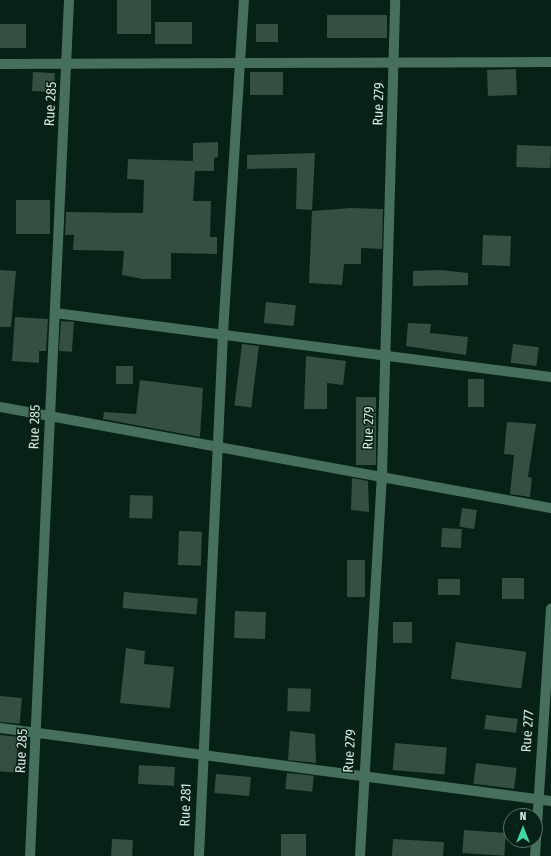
<!DOCTYPE html>
<html>
<head>
<meta charset="utf-8">
<style>
	body { margin:0 }
	#map { position:relative; width:551px; height:856px; overflow:hidden; background:#072117; font-family:"Fira Sans Condensed",sans-serif }
	div>[style] { position:absolute }
	.building>* { inset:0; background:#354f43; transform-origin:0 0 }
	.minor>* { height:10px; margin:-5px; padding:0 5px; transform-origin:5px; border-radius:5px; background:#46705d }
	span { translate:-50% -50%; white-space:nowrap; text-align:center; line-height:1.15; -webkit-text-stroke:3px #072117; paint-order:stroke }
	.street-label { font-size:14px; color:#d9e8e0 }
	.north { position:absolute; left:503px; top:808px; width:40px; height:40px; box-sizing:border-box; background:#072117; border:1px solid #5b7167; border-radius:50%; rotate:0deg; font-size:11px; font-weight:700; line-height:16px; text-align:center; color:#d9e8e0 }
	.north::after { content:''; display:block; margin:auto; width:14px; height:18px; background:#42d4a1; clip-path:polygon(50% 0,100% 100%,50% 72%,0 100%) }
</style>
</head>
<body>
<div id="map">
	<div class="building">
		<div style="left:117px;top:0;width:34px;height:34px"></div>
		<div style="left:327px;top:15px;width:60px;height:23px"></div>
		<div style="left:155px;top:22px;width:37px;height:22px"></div>
		<div style="left:0;top:24px;width:26px;height:24px"></div>
		<div style="left:278px;top:24px;width:18px;height:22px;rotate:90deg"></div>
		<div style="left:516px;top:69px;width:26px;height:29px;rotate:88deg"></div>
		<div style="left:33px;top:72px;width:22px;height:19px;rotate:3deg"></div>
		<div style="left:250px;top:72px;width:33px;height:23px"></div>
		<div style="clip-path:polygon(218px 142px,218px 157px,214px 158px,214px 171px,195px 171px,193px 201px,211px 201px,210px 237px,217px 237px,217px 254px,171px 253px,171px 279px,142px 279px,122px 275px,124px 251px,73px 250px,74px 235px,65px 235px,66px 212px,143px 213px,144px 180px,127px 179px,128px 159px,193px 161px,193px 143px)"></div>
		<div style="left:517px;top:145px;width:34px;height:22px;rotate:2deg"></div>
		<div style="clip-path:polygon(315px 153px,312px 210px,296px 209px,297px 168px,247px 169px,247px 155px)"></div>
		<div style="left:16px;top:200px;width:34px;height:34px"></div>
		<div style="clip-path:polygon(351px 208px,383px 209px,382px 249px,361px 248px,361px 264px,344px 264px,342px 285px,309px 283px,312px 211px)"></div>
		<div style="left:483px;top:235px;width:28px;height:30px;rotate:2deg"></div>
		<div style="clip-path:polygon(0 270px,16px 271px,11px 327px,0 327px)"></div>
		<div style="clip-path:polygon(440px 270px,468px 273px,468px 285px,413px 286px,413px 271px)"></div>
		<div style="left:266px;top:302px;width:30px;height:21px;rotate:6deg"></div>
		<div style="clip-path:polygon(15px 317px,48px 319px,46px 351px,39px 351px,39px 363px,12px 361px)"></div>
		<div style="left:61px;top:321px;width:13px;height:30px;rotate:4deg"></div>
		<div style="clip-path:polygon(408px 323px,431px 324px,430px 333px,468px 337px,466px 355px,406px 346px)"></div>
		<div style="left:242px;top:344px;width:17px;height:62px;rotate:7deg"></div>
		<div style="left:513px;top:344px;width:26px;height:19px;rotate:7deg"></div>
		<div style="clip-path:polygon(306px 356px,346px 361px,343px 385px,327px 383px,327px 409px,304px 409px)"></div>
		<div style="left:116px;top:366px;width:17px;height:18px"></div>
		<div style="left:468px;top:379px;width:16px;height:28px"></div>
		<div style="clip-path:polygon(140px 380px,203px 388px,200px 437px,103px 419px,104px 412px,136px 414px)"></div>
		<div style="left:356px;top:397px;width:20px;height:68px"></div>
		<div style="clip-path:polygon(507px 422px,536px 424px,528px 477px,532px 478px,530px 497px,510px 494px,514px 455px,504px 454px)"></div>
		<div style="clip-path:polygon(352px 478px,368px 481px,369px 512px,351px 510px)"></div>
		<div style="left:130px;top:495px;width:23px;height:23px;rotate:2deg"></div>
		<div style="left:462px;top:508px;width:15px;height:19px;rotate:8deg"></div>
		<div style="left:442px;top:528px;width:20px;height:19px;rotate:3deg"></div>
		<div style="left:179px;top:531px;width:23px;height:34px;rotate:2deg"></div>
		<div style="left:347px;top:560px;width:18px;height:37px"></div>
		<div style="left:502px;top:578px;width:22px;height:21px"></div>
		<div style="left:438px;top:579px;width:22px;height:16px"></div>
		<div style="left:124px;top:592px;width:74px;height:16px;rotate:5deg"></div>
		<div style="left:235px;top:611px;width:31px;height:27px;rotate:2deg"></div>
		<div style="left:393px;top:622px;width:19px;height:21px"></div>
		<div style="left:456px;top:642px;width:71px;height:37px;rotate:8deg"></div>
		<div style="clip-path:polygon(126px 648px,145px 651px,144px 664px,174px 667px,170px 708px,120px 703px)"></div>
		<div style="left:288px;top:688px;width:23px;height:23px;rotate:2deg"></div>
		<div style="left:0;top:696px;width:22px;height:26px;rotate:5deg"></div>
		<div style="left:486px;top:715px;width:32px;height:14px;rotate:7deg"></div>
		<div style="clip-path:polygon(290px 731px,315px 734px,316px 763px,288px 760px)"></div>
		<div style="left:0;top:735px;width:19px;height:36px;rotate:6deg"></div>
		<div style="left:395px;top:743px;width:52px;height:27px;rotate:5deg"></div>
		<div style="left:476px;top:763px;width:41px;height:21px;rotate:7deg"></div>
		<div style="left:139px;top:765px;width:36px;height:19px;rotate:3deg"></div>
		<div style="left:287px;top:773px;width:27px;height:16px;rotate:6deg"></div>
		<div style="left:216px;top:774px;width:35px;height:19px;rotate:5deg"></div>
		<div style="left:464px;top:830px;width:42px;height:23px;rotate:4deg"></div>
		<div style="left:281px;top:834px;width:25px;height:22px"></div>
		<div style="left:112px;top:839px;width:21px;height:17px;rotate:3deg"></div>
		<div style="clip-path:polygon(393px 839px,444px 842px,443px 856px,392px 856px)"></div>
	</div>
	<div class="minor">
		<div style="left:0;top:64px;width:551px;rotate:-0.21deg"></div>
		<div style="left:55px;top:313px;width:500px;rotate:7.35deg"></div>
		<div style="left:0;top:407px;width:560px;rotate:10.39deg"></div>
		<div style="left:0;top:728px;width:556px;rotate:7.55deg"></div>
		<div style="left:30px;top:856px;width:857px;rotate:-87.39deg"></div>
		<div style="left:199px;top:856px;width:524px;rotate:-87.37deg"></div>
		<div style="left:223px;top:333px;width:334px;rotate:-86.4deg"></div>
		<div style="left:360px;top:856px;width:383px;rotate:-86.7deg"></div>
		<div style="left:382px;top:474px;width:474px;rotate:-88.4deg"></div>
		<div style="left:535px;top:856px;width:248px;rotate:-86.3deg"></div>
	</div>
	<div class="street-label">
		<span style="left:51px;top:104px;rotate:-87deg">Rue 285</span>
		<span style="left:379px;top:104px;rotate:-88deg">Rue 279</span>
		<span style="left:35px;top:427px;rotate:-88deg">Rue 285</span>
		<span style="left:369px;top:428px;rotate:-88deg">Rue 279</span>
		<span style="left:528px;top:731px;rotate:-86deg">Rue 277</span>
		<span style="left:22px;top:751px;rotate:-87deg">Rue 285</span>
		<span style="left:350px;top:751px;rotate:-86deg">Rue 279</span>
		<span style="left:186px;top:805px;rotate:-88deg">Rue 281</span>
	</div>
	<div class="north">N</div>
</div>
</body>
</html>
